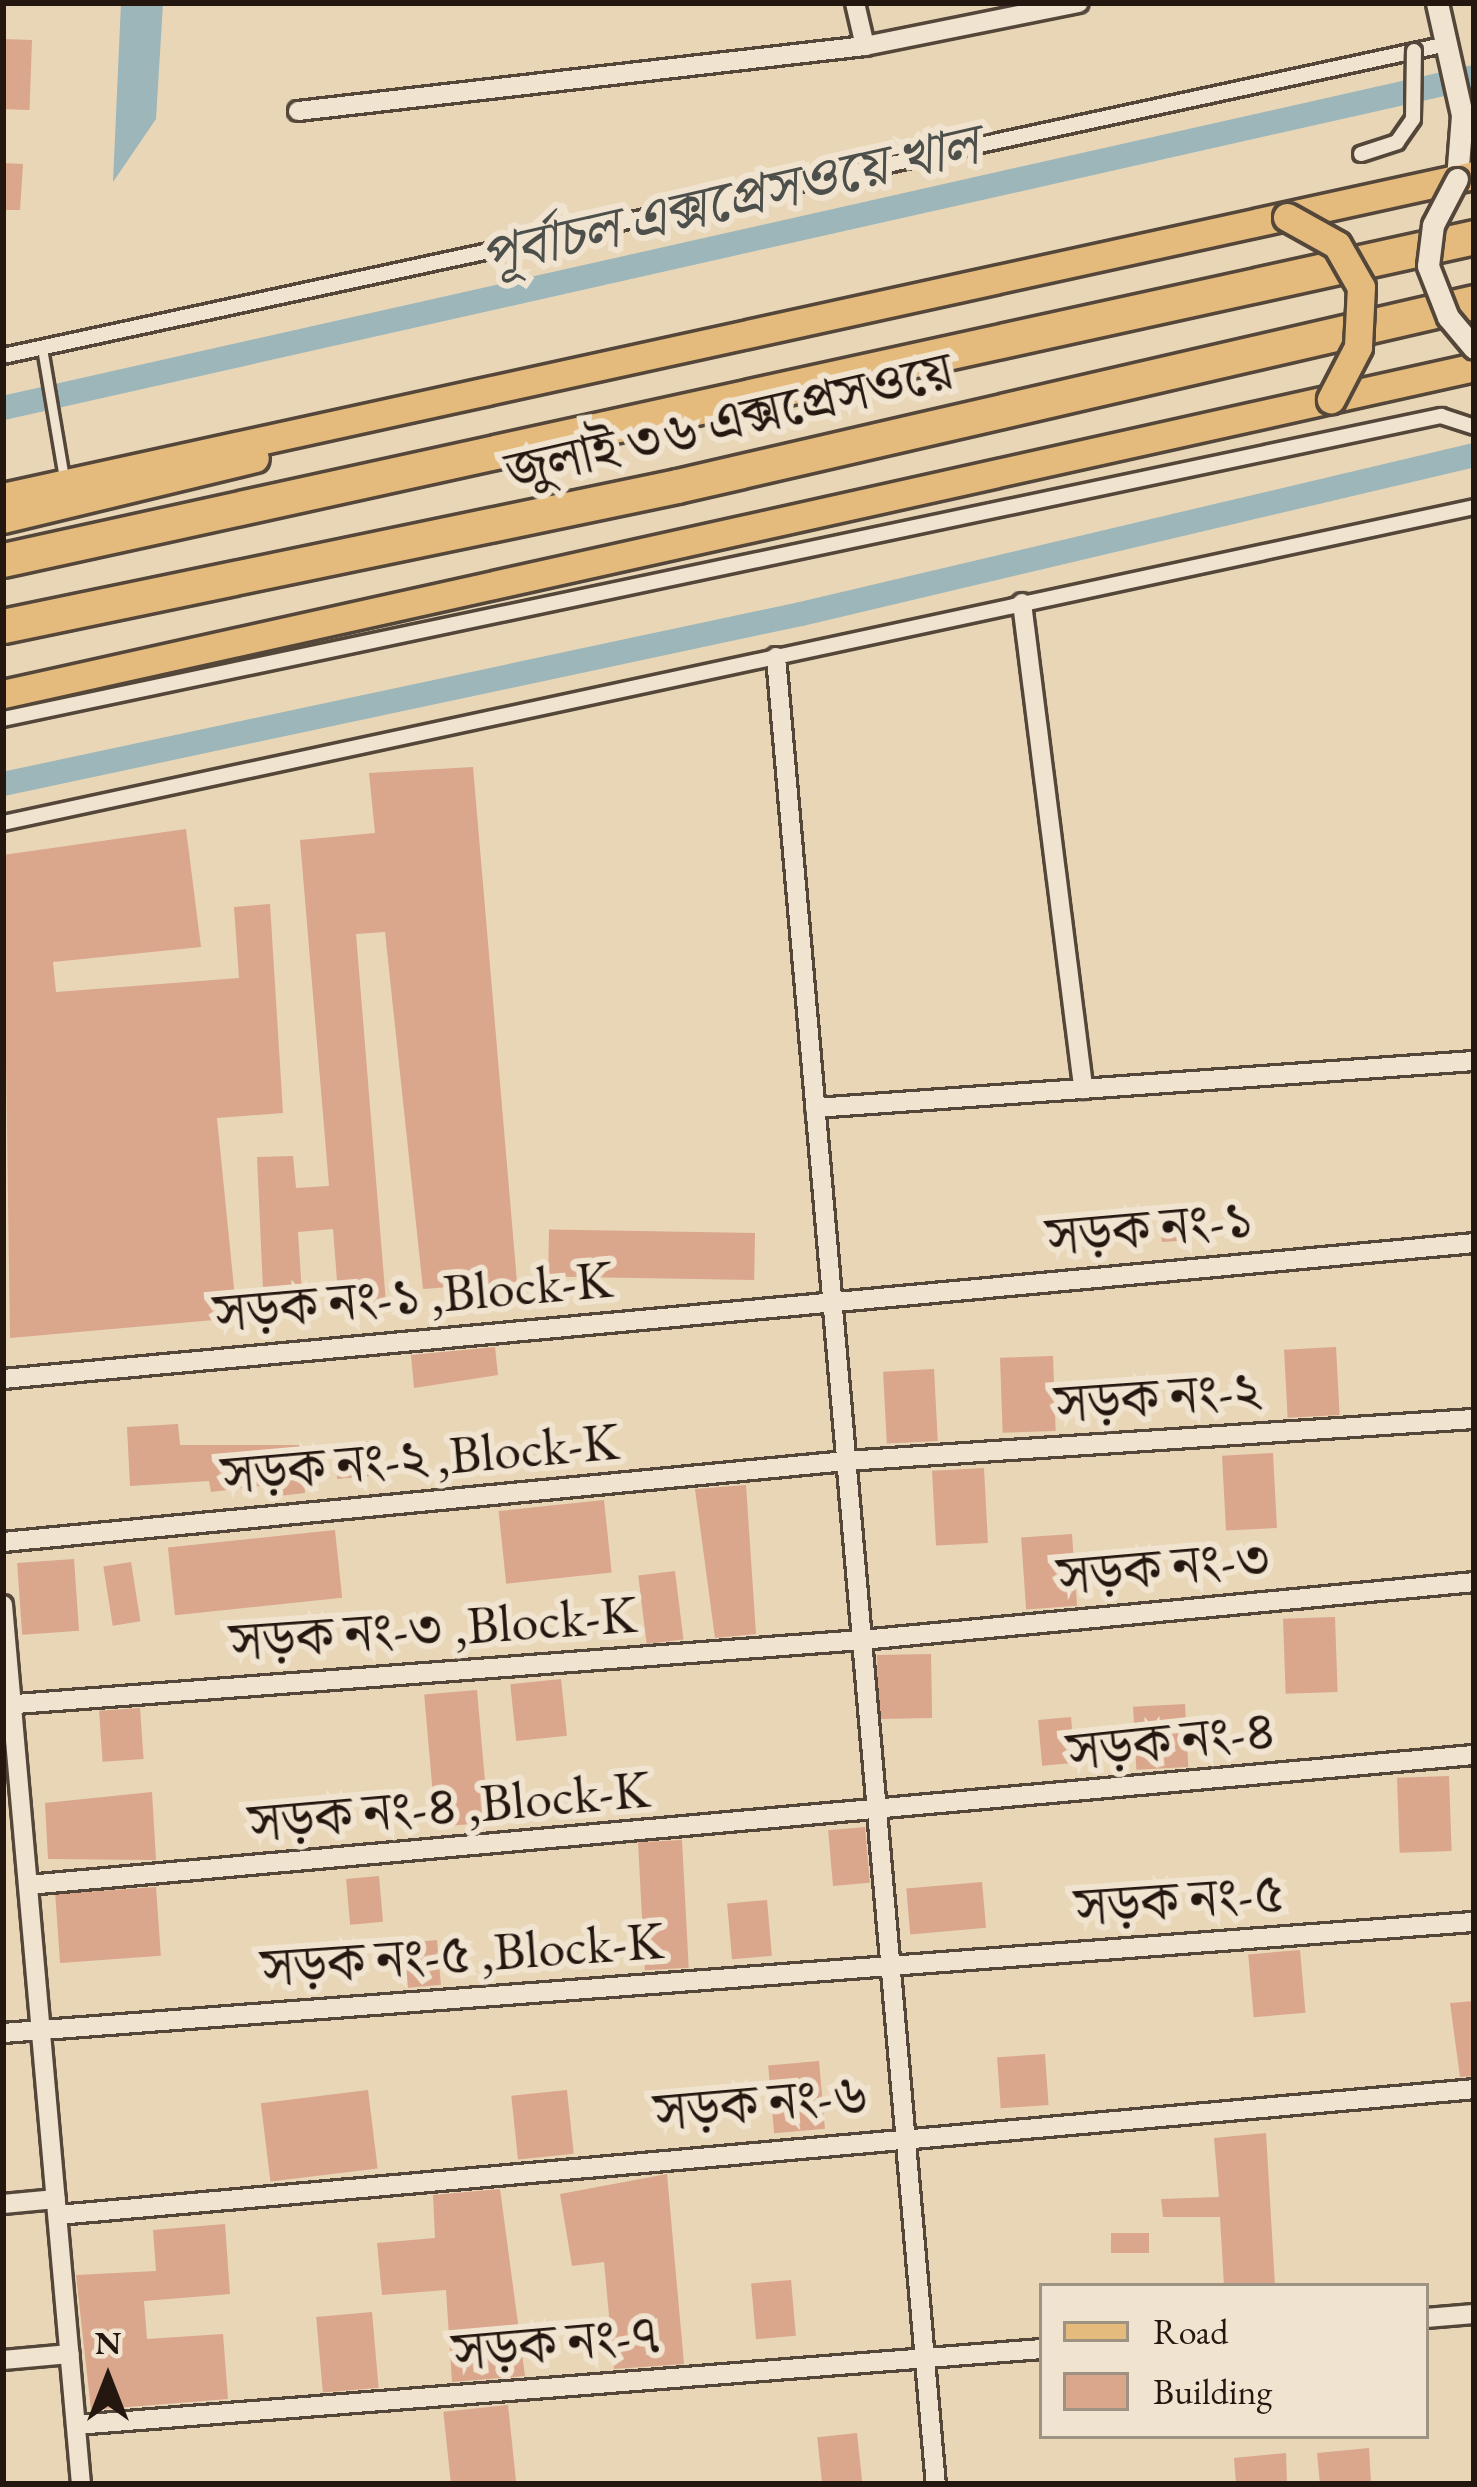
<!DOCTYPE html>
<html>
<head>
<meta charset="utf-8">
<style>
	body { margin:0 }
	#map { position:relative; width:1477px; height:2487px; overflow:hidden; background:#e8d6b7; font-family:"EB Garamond","Noto Serif Bengali",serif }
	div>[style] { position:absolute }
	.water>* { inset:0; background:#9cb6b9 }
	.canal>* { height:24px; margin:-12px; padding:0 12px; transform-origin:12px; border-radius:12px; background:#9cb6b9 }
	.building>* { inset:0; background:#daa68c; transform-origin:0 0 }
	.roads { filter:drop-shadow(3px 0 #54473a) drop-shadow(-3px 0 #54473a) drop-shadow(0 3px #54473a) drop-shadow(0 -3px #54473a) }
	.service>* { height:9px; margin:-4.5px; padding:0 4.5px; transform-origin:4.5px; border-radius:4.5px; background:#f0e4d0 }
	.pedestrian>* { height:14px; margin:-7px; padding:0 7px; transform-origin:7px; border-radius:7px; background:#f0e4d0 }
	.minor>* { height:18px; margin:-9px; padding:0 9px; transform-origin:9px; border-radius:9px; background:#f0e4d0 }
	.tertiary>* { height:21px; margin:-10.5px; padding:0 10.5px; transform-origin:10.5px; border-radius:10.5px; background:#f0e4d0 }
	.primary>* { height:27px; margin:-13.5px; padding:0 13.5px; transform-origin:13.5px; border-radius:13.5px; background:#e4bb7c }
	.motorway>* { height:33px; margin:-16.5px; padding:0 16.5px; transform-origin:16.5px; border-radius:16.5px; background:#e4bb7c }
	.bridges { filter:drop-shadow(3px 0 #54473a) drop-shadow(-3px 0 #54473a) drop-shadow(0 3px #54473a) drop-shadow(0 -3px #54473a) }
	.pedestrian-bridge>* { height:14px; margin:-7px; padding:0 7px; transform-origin:7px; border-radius:7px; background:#f0e4d0 }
	.tertiary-bridge>* { height:21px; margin:-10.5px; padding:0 10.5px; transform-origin:10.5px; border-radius:10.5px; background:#f0e4d0 }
	.primary-bridge>* { height:27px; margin:-13.5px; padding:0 13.5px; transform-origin:13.5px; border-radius:13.5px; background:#e4bb7c }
	span { translate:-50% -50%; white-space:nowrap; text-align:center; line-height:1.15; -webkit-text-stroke:12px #f0e4d0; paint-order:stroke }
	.street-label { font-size:54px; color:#231710 }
	.water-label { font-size:57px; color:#4d4f4b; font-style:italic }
	.frame { position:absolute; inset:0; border:6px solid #231710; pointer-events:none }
	.legend { position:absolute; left:1039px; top:2283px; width:390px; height:156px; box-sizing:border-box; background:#f0e4d0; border:3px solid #9e9283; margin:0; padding:15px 21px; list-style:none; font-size:36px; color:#231710 }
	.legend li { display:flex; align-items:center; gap:24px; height:60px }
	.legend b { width:60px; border:3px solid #9e9283 }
	.north { position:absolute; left:48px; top:2319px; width:120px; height:120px; -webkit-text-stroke:9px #f0e4d0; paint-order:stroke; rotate:0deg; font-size:33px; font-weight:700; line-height:48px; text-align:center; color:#231710 }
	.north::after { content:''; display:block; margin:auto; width:42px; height:54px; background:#231710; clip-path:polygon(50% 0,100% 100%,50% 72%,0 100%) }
</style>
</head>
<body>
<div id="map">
	<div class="water">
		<div style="clip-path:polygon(121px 3px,163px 3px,156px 119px,113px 182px)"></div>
	</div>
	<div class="canal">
		<div style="left:3px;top:408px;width:1508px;rotate:-12.68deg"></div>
		<div style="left:3px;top:784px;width:816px;rotate:-12.03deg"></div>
		<div style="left:801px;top:614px;width:692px;rotate:-13.29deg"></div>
	</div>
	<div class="building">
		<div style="left:3px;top:39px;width:29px;height:70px;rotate:2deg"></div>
		<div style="clip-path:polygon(3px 163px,23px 164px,20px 210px,3px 210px)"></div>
		<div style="clip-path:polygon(473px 767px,517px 1282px,423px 1289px,385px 932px,356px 934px,386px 1303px,339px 1307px,333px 1229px,298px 1232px,303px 1310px,264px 1312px,257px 1157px,293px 1156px,296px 1188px,329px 1186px,300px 840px,375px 833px,369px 773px)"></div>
		<div style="clip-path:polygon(186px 829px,201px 947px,53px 962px,56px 992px,239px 978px,234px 907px,270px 904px,283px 1113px,217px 1118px,237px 1318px,10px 1338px,3px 855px)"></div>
		<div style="left:1188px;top:1214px;width:26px;height:28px;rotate:86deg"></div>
		<div style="left:755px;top:1233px;width:47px;height:206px;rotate:91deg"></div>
		<div style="clip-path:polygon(495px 1347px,498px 1375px,414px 1388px,411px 1355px)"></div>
		<div style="left:1336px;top:1347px;width:68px;height:52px;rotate:87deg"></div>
		<div style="left:1053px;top:1356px;width:75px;height:53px;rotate:88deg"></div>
		<div style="left:934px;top:1369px;width:72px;height:51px;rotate:87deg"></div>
		<div style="clip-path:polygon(178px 1424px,180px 1445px,302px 1445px,305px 1493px,270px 1497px,268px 1485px,211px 1492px,209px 1481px,130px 1486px,127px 1427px)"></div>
		<div style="left:370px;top:1441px;width:35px;height:36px;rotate:85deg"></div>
		<div style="left:1273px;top:1453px;width:75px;height:51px;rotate:87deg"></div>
		<div style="left:984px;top:1468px;width:75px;height:52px;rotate:87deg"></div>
		<div style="clip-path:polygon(746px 1485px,756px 1634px,715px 1638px,695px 1489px)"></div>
		<div style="left:604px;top:1500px;width:73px;height:106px;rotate:84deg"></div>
		<div style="left:335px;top:1530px;width:68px;height:168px;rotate:84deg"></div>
		<div style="left:1072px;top:1534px;width:72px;height:51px;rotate:86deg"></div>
		<div style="left:74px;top:1559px;width:72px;height:57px;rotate:86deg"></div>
		<div style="left:131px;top:1562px;width:60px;height:28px;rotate:81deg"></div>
		<div style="left:675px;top:1571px;width:69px;height:37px;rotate:83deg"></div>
		<div style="left:1335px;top:1617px;width:75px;height:52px;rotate:88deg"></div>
		<div style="left:931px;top:1654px;width:64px;height:54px;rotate:89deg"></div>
		<div style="left:561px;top:1679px;width:57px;height:51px;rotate:84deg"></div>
		<div style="left:477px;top:1690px;width:133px;height:53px;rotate:85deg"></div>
		<div style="left:1185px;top:1704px;width:63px;height:52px;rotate:87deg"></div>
		<div style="left:140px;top:1708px;width:51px;height:41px;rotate:86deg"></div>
		<div style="left:1071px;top:1717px;width:46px;height:33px;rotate:85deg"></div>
		<div style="left:1449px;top:1776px;width:75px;height:52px;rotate:88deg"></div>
		<div style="clip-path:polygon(152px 1792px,156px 1860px,48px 1859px,45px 1803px)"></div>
		<div style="left:865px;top:1827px;width:56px;height:37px;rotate:85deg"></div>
		<div style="left:682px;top:1840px;width:128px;height:44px;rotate:87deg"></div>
		<div style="left:379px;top:1876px;width:46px;height:33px;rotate:85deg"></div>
		<div style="left:982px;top:1882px;width:46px;height:76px;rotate:85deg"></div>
		<div style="left:156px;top:1887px;width:69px;height:101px;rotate:86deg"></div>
		<div style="left:767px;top:1900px;width:56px;height:40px;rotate:85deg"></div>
		<div style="left:437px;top:1940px;width:45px;height:33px;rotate:85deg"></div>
		<div style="left:1300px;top:1950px;width:63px;height:52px;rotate:85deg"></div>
		<div style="clip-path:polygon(1474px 2001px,1474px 2076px,1460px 2077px,1450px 2003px)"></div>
		<div style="left:1045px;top:2054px;width:51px;height:48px;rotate:86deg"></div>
		<div style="left:819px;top:2061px;width:68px;height:51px;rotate:85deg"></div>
		<div style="left:368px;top:2090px;width:79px;height:108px;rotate:83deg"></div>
		<div style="left:567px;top:2090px;width:64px;height:56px;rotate:84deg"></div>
		<div style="clip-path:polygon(1266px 2133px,1275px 2286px,1224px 2286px,1220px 2217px,1163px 2217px,1161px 2199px,1219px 2197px,1214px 2138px)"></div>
		<div style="clip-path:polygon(667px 2174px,684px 2364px,614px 2369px,604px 2262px,572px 2266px,560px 2194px)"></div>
		<div style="clip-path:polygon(500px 2189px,525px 2376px,452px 2382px,446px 2290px,382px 2295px,377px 2243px,435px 2238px,433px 2195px)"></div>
		<div style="clip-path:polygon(225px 2224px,230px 2294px,144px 2301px,147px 2339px,223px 2334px,228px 2399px,91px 2410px,76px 2275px,156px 2271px,153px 2230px)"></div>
		<div style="left:1111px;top:2233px;width:38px;height:20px"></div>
		<div style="left:791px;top:2280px;width:56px;height:40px;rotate:85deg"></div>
		<div style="left:372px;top:2312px;width:76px;height:56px;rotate:85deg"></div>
		<div style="left:508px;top:2405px;width:80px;height:65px;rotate:84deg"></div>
		<div style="left:857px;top:2433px;width:51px;height:40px;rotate:84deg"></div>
		<div style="clip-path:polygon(1369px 2448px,1371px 2484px,1320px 2484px,1317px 2453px)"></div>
		<div style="clip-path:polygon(1286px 2453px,1287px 2484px,1236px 2484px,1234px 2458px)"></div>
	</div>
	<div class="roads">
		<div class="service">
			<div style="left:42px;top:348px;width:132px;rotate:80.4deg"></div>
		</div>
		<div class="pedestrian">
			<div style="left:3px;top:356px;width:1477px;rotate:-12.19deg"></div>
			<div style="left:3px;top:719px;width:1470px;rotate:-11.9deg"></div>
			<div style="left:1441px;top:416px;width:35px;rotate:18deg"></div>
			<div style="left:3px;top:823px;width:1505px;rotate:-12.12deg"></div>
		</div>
		<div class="minor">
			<div style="left:855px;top:3px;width:44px;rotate:76.9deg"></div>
			<div style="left:298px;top:111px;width:571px;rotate:-6.54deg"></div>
			<div style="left:865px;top:46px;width:218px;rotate:-11.4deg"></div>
			<div style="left:1022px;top:603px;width:490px;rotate:82.8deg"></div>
			<div style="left:776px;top:657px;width:1834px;rotate:85deg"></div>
			<div style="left:815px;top:1108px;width:661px;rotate:-4.08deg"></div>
			<div style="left:3px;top:1379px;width:1477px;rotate:-5.28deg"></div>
			<div style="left:3px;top:1542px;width:847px;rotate:-5.49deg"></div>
			<div style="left:846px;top:1461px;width:629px;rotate:-3.83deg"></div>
			<div style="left:3px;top:1605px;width:882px;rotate:84.93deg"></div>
			<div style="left:3px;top:1705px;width:861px;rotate:-4.33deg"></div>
			<div style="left:862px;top:1640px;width:615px;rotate:-5.41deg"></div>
			<div style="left:28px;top:1885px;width:1452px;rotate:-5.14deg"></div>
			<div style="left:3px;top:2033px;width:1475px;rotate:-4.32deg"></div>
			<div style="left:3px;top:2204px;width:53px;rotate:-5.4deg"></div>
			<div style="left:58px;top:2215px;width:1422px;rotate:-5.08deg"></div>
			<div style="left:1426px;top:2318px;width:48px;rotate:-4.8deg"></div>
			<div style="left:3px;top:2360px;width:67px;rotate:-5.1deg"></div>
			<div style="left:76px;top:2425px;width:969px;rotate:-4.5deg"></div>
		</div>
		<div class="tertiary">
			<div style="left:1437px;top:3px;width:115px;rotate:77.4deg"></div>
			<div style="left:1462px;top:115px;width:64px;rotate:94.5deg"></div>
		</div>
		<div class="primary">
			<div style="left:3px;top:497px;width:1506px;rotate:-12.35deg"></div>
			<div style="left:3px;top:519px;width:259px;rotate:-13.6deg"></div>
			<div style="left:3px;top:694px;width:1507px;rotate:-12.53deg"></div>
		</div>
		<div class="motorway">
			<div style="left:3px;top:560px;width:1506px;rotate:-12.38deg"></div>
			<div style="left:3px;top:626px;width:688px;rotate:-11.73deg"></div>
			<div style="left:677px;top:486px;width:818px;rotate:-13deg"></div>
		</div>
	</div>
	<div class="bridges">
		<div class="pedestrian-bridge">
			<div style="left:1361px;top:154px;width:38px;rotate:-18deg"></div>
			<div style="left:1397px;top:142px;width:28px;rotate:-55deg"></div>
			<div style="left:1413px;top:119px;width:68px;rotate:-89.2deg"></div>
		</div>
		<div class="tertiary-bridge">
			<div style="left:1457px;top:179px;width:52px;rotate:117.6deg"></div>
			<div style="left:1433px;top:225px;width:41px;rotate:97deg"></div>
			<div style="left:1428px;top:266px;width:55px;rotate:68.6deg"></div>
			<div style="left:1448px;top:317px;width:40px;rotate:50deg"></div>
		</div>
		<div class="primary-bridge">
			<div style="left:1287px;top:217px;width:57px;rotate:29.2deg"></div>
			<div style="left:1337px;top:245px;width:48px;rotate:60.3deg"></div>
			<div style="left:1361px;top:287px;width:60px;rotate:92.9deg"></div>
			<div style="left:1358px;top:347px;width:59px;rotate:117.4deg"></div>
		</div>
	</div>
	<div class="street-label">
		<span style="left:729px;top:420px;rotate:-13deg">জুলাই ৩৬ এক্সপ্রেসওয়ে</span>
		<span style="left:1149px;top:1227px;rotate:-5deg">সড়ক নং-১</span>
		<span style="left:413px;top:1295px;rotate:-5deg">সড়ক নং-১ ,Block-K</span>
		<span style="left:1157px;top:1396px;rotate:-4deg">সড়ক নং-২</span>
		<span style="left:420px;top:1457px;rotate:-5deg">সড়ক নং-২ ,Block-K</span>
		<span style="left:1164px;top:1566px;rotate:-5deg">সড়ক নং-৩</span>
		<span style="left:433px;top:1627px;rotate:-4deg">সড়ক নং-৩ ,Block-K</span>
		<span style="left:1171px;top:1740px;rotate:-6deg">সড়ক নং-৪</span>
		<span style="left:449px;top:1805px;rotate:-5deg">সড়ক নং-৪ ,Block-K</span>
		<span style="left:1179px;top:1899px;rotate:-4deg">সড়ক নং-৫</span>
		<span style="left:462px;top:1953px;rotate:-4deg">সড়ক নং-৫ ,Block-K</span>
		<span style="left:761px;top:2102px;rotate:-5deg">সড়ক নং-৬</span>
		<span style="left:556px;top:2342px;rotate:-5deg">সড়ক নং-৭</span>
	</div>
	<div class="water-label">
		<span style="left:729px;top:200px;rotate:-13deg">পূর্বাচল এক্সপ্রেসওয়ে খাল</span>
	</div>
	<div class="frame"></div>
	<ul class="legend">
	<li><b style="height:15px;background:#e4bb7c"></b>Road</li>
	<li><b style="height:33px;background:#daa68c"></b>Building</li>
	</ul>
	<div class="north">N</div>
</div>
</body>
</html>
